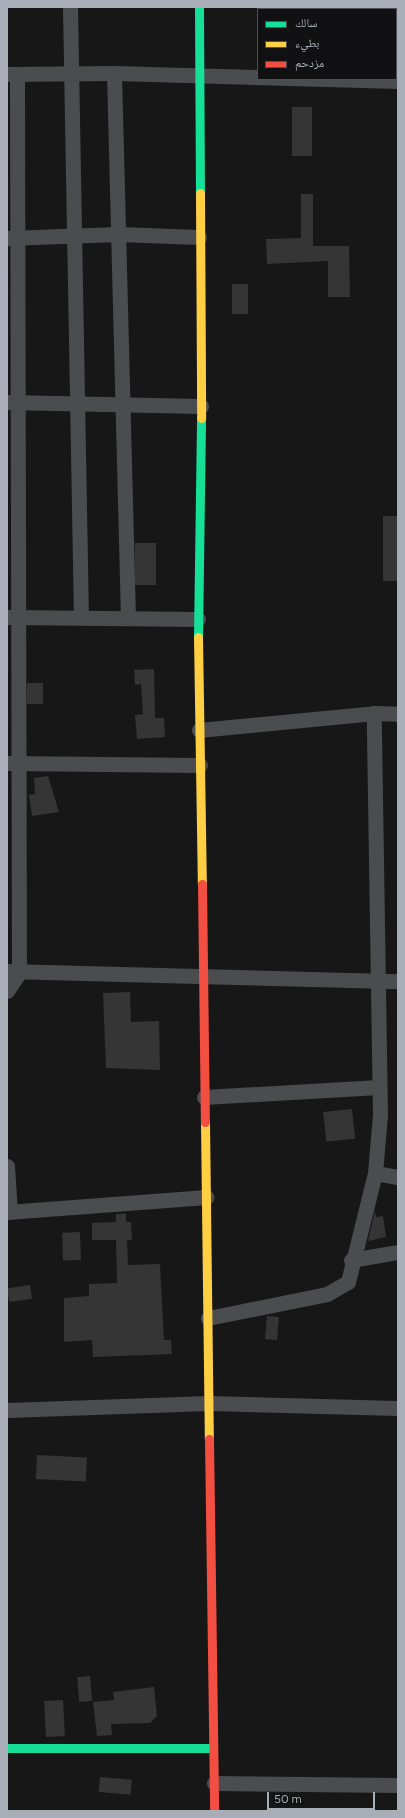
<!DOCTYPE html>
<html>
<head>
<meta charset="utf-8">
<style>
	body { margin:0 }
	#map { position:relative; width:405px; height:1818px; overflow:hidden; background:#171717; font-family:Figtree,"Noto Naskh Arabic",sans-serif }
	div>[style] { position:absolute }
	.building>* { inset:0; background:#353536; transform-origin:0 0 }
	.street>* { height:15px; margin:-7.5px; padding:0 7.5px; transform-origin:7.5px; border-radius:7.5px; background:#4b4c50 }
	.fast>* { height:9px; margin:-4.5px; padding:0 4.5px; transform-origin:4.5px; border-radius:4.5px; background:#16e098 }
	.slow>* { height:9px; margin:-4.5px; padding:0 4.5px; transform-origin:4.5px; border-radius:4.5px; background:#ffcf43 }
	.jam>* { height:9px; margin:-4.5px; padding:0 4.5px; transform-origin:4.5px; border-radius:4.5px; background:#f24e42 }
	span { translate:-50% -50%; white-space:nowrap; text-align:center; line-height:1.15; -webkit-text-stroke:4px #111113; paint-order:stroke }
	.frame { position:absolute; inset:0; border:8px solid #a8adb8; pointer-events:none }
	.legend { position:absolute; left:257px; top:8px; width:140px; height:72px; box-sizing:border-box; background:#111113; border:1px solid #4d4f55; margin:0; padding:5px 7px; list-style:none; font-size:12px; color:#a8adb8 }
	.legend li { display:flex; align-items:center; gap:8px; height:20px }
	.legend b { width:20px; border:1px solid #4d4f55 }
	.scale { position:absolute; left:267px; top:1792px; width:108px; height:18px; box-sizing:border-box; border:2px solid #a8adb8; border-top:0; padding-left:5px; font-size:12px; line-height:14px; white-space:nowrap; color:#a8adb8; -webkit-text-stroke:3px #111113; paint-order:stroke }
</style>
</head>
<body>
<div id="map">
	<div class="building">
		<div style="left:292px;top:107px;width:20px;height:49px"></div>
		<div style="clip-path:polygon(301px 194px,313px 194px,313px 246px,349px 246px,350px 297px,328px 297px,328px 261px,267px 264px,266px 239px,301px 238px)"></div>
		<div style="left:232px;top:284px;width:16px;height:30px"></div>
		<div style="left:398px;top:516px;width:65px;height:15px;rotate:90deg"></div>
		<div style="left:135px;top:543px;width:21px;height:42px"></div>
		<div style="clip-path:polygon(154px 669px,155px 718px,164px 718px,165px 737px,137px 739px,135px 715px,143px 714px,141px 684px,135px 685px,134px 670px)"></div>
		<div style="left:27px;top:683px;width:16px;height:21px"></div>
		<div style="clip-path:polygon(48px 776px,59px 812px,32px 816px,29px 795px,35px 794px,34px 778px)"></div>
		<div style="clip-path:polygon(130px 992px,131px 1022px,159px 1021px,160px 1070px,106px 1068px,103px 993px)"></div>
		<div style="left:352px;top:1109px;width:30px;height:29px;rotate:84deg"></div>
		<div style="clip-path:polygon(375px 1210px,376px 1217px,383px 1216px,386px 1237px,368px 1241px)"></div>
		<div style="clip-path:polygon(116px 1214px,126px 1214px,126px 1222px,131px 1222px,132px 1240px,127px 1240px,128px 1265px,160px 1264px,164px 1340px,171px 1340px,172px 1354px,93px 1357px,92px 1340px,64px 1342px,64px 1298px,89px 1296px,89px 1284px,117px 1283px,116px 1240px,92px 1240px,92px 1223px,116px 1222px)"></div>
		<div style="left:80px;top:1232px;width:28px;height:18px;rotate:88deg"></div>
		<div style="left:30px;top:1285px;width:14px;height:23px;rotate:82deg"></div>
		<div style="left:267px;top:1316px;width:12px;height:23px;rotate:5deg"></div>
		<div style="left:37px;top:1455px;width:50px;height:24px;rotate:3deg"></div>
		<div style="left:90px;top:1676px;width:25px;height:13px;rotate:85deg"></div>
		<div style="clip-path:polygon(154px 1687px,157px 1716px,150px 1723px,111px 1724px,112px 1735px,97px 1736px,93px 1702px,114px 1700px,113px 1692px)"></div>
		<div style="left:63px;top:1700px;width:36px;height:19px;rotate:87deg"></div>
		<div style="left:100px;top:1777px;width:32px;height:15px;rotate:5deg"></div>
	</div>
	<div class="street">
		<div style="left:70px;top:7px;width:610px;rotate:88.97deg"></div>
		<div style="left:324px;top:7px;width:2px;rotate:90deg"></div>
		<div style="left:114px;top:73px;width:545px;rotate:88.53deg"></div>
		<div style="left:7px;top:74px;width:107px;rotate:-0.5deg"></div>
		<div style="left:114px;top:73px;width:284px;rotate:1.6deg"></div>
		<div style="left:7px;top:238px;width:111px;rotate:-2.1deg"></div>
		<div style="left:118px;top:234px;width:81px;rotate:2.1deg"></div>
		<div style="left:7px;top:402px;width:194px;rotate:1.2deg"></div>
		<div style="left:7px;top:617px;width:191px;rotate:0.6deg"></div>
		<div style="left:199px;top:730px;width:176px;rotate:-5.5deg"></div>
		<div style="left:374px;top:713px;width:24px;rotate:2deg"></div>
		<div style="left:7px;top:763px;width:193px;rotate:0.6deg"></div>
		<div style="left:7px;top:971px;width:391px;rotate:1.5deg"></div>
		<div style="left:7px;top:991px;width:22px;rotate:-56deg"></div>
		<div style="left:19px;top:973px;width:899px;rotate:-90.13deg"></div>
		<div style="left:204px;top:1097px;width:175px;rotate:-3.3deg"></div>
		<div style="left:7px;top:1166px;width:46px;rotate:86.3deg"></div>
		<div style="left:375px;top:1173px;width:23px;rotate:10deg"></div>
		<div style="left:7px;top:1212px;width:200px;rotate:-4.3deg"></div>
		<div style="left:351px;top:1260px;width:48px;rotate:-9.7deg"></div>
		<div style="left:208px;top:1318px;width:121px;rotate:-11.4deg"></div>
		<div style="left:327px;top:1294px;width:24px;rotate:-30deg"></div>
		<div style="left:348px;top:1282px;width:112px;rotate:-76.1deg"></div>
		<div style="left:375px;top:1173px;width:58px;rotate:-85.1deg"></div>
		<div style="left:380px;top:1115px;width:402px;rotate:-90.9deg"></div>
		<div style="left:7px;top:1410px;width:202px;rotate:-2deg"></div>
		<div style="left:209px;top:1403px;width:189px;rotate:1.5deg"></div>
		<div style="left:214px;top:1783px;width:184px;rotate:0.6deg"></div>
	</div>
	<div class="fast">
		<div style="left:199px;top:7px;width:186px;rotate:89.7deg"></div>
		<div style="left:198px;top:637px;width:219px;rotate:-89.2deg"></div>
		<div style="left:7px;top:1748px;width:204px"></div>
	</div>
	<div class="slow">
		<div style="left:200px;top:193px;width:225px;rotate:89.7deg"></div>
		<div style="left:198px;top:637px;width:247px;rotate:89.1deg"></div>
		<div style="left:205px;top:1122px;width:317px;rotate:89.3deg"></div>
	</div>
	<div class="jam">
		<div style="left:202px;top:884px;width:238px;rotate:89.3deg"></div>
		<div style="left:209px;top:1439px;width:372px;rotate:89.2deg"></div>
	</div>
	<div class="frame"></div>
	<ul class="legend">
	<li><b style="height:5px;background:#16e098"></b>سالك</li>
	<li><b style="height:5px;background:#ffcf43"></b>بطيء</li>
	<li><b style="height:5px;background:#f24e42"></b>مزدحم</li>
	</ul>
	<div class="scale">50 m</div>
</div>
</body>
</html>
